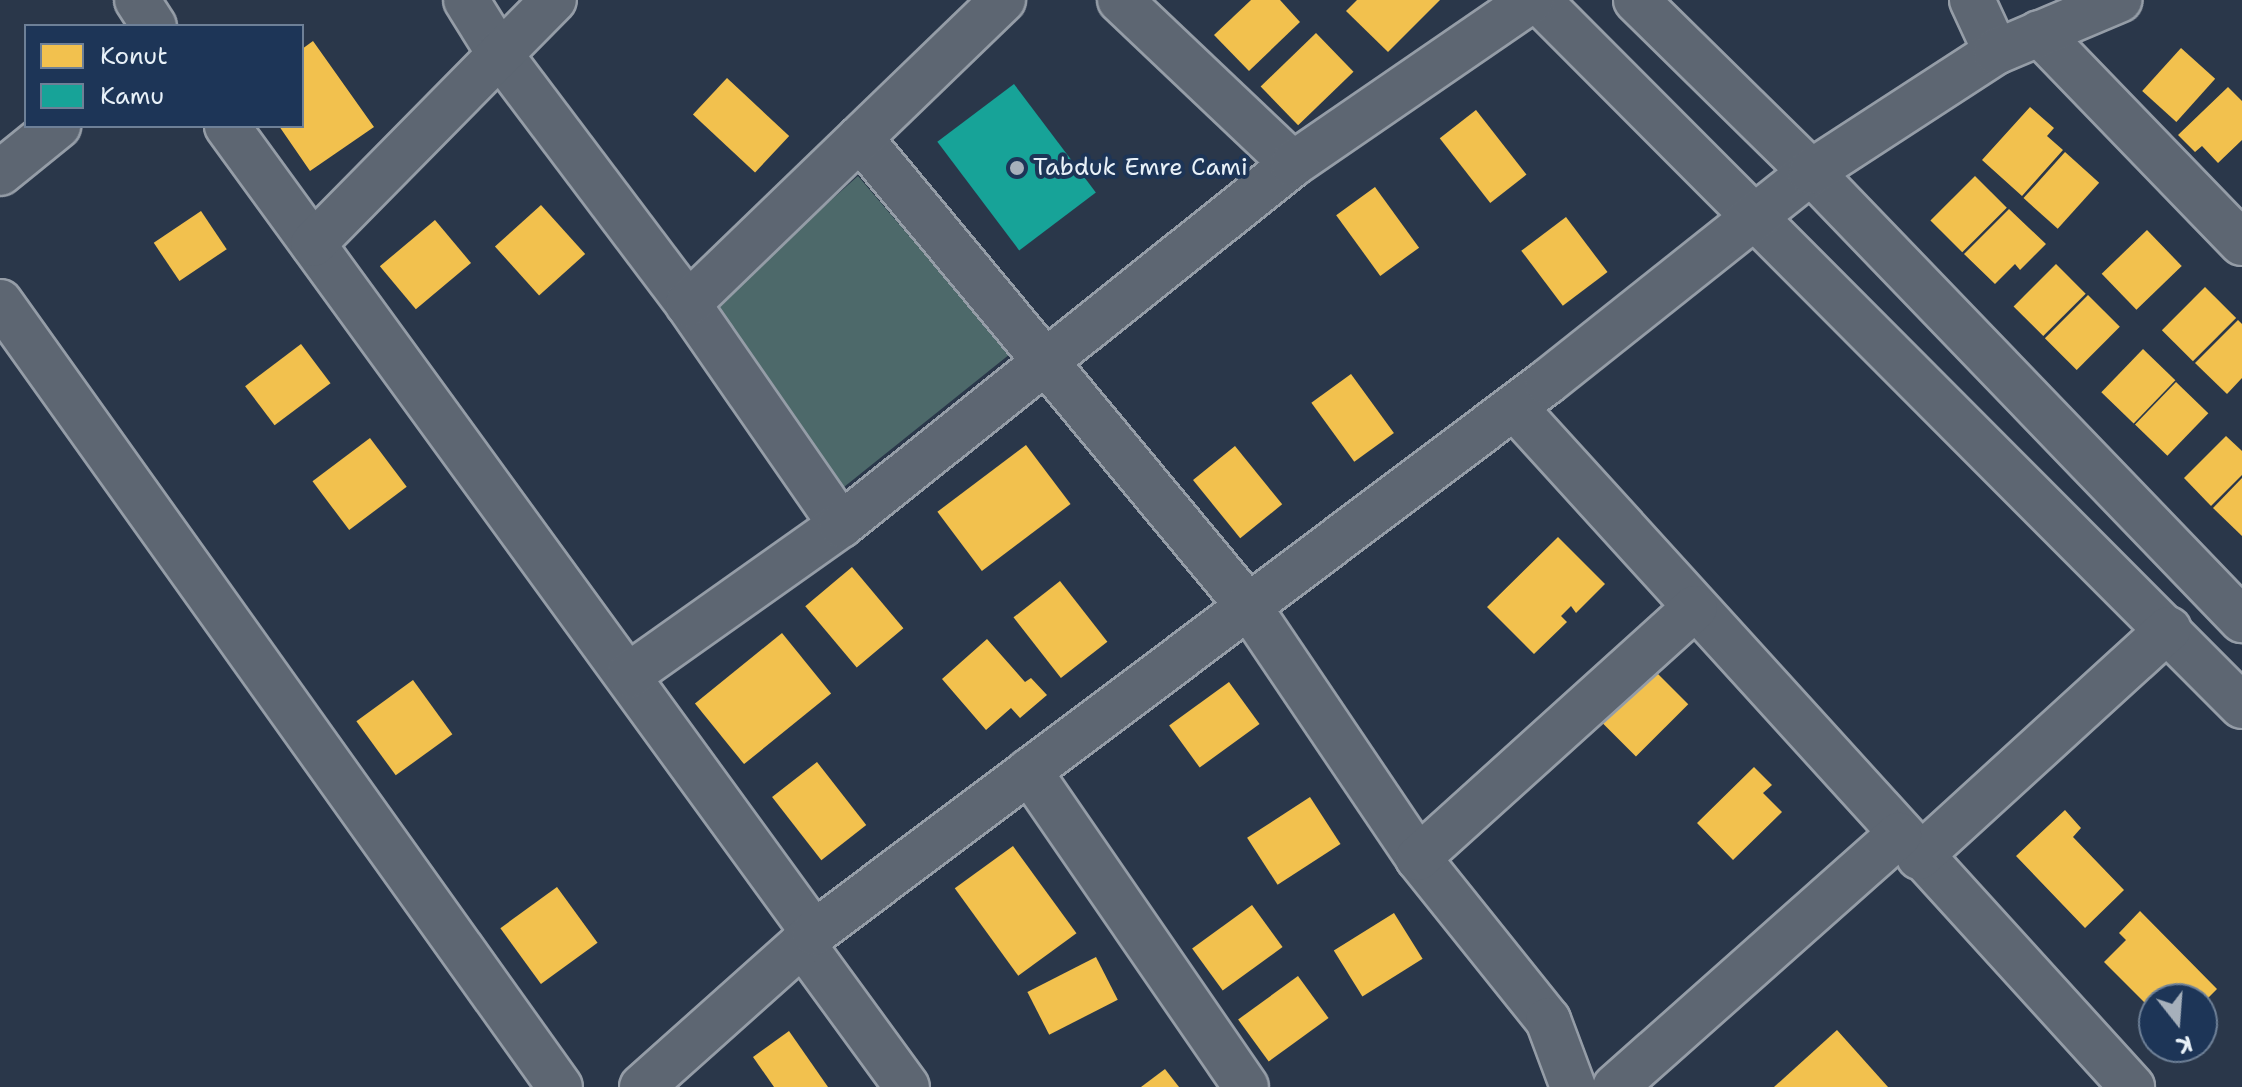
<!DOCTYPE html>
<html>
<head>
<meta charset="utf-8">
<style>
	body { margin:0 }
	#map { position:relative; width:2242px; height:1087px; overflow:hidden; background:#2a374a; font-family:"Shantell Sans",sans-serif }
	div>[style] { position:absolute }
	.green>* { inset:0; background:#4d696a }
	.homes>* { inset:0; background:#f2c14e; transform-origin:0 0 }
	.public>* { inset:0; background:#17a398; transform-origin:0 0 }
	.roads { filter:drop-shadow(2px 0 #959da7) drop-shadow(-2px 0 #959da7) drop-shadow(0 2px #959da7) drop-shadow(0 -2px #959da7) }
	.minor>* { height:44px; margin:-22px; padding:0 22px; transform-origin:22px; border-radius:22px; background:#5d6672 }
	.dots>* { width:22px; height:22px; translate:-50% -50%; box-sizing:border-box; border:4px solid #1d3557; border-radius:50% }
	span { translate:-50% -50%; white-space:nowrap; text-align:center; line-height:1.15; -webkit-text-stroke:8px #1d3557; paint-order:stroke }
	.poi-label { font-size:24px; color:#e8f1f8 }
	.left { translate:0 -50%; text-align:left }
	.legend { position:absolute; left:24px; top:24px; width:280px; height:104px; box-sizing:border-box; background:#1d3557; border:2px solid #6e8097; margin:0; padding:10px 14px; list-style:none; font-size:24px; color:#e8f1f8 }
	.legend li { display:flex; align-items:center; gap:16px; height:40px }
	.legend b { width:40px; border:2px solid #6e8097 }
	.north { position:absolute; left:2138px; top:983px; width:80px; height:80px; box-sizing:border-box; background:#1d3557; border:2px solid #6e8097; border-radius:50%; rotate:163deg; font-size:22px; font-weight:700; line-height:32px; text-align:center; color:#e8f1f8 }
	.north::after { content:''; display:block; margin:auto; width:28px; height:36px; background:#a6b0bb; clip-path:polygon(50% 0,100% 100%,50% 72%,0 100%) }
</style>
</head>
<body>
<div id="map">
	<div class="green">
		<div style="clip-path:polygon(858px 176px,1010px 354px,839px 491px,713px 306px)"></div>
	</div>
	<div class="homes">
		<div style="clip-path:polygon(1251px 0,1280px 0,1300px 22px,1249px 71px,1214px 35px)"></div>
		<div style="clip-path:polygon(1357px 0,1440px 0,1388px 52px,1346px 11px)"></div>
		<div style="left:1316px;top:33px;width:54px;height:77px;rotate:46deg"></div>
		<div style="clip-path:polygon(313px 41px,374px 127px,310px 171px,279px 126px,302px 126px,302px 49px)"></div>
		<div style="left:2181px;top:48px;width:46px;height:58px;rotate:42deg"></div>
		<div style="left:727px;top:78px;width:85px;height:50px;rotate:43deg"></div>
		<div style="clip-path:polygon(2228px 87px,2242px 101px,2242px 140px,2218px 163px,2202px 146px,2195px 152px,2178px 135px)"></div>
		<div style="clip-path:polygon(2030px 107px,2054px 128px,2047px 136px,2063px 150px,2022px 196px,1982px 160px)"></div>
		<div style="left:1476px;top:110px;width:82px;height:46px;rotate:52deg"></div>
		<div style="left:2065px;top:152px;width:46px;height:62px;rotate:42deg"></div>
		<div style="left:1975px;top:176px;width:45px;height:63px;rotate:45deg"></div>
		<div style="left:1375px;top:187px;width:75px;height:48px;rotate:54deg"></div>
		<div style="left:541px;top:205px;width:66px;height:62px;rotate:48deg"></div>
		<div style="clip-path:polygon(2009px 209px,2046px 244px,2020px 270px,2015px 264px,1995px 284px,1964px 254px)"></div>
		<div style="left:201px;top:211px;width:46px;height:57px;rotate:56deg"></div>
		<div style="left:1566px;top:217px;width:69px;height:56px;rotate:53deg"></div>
		<div style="left:435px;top:220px;width:56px;height:72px;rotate:50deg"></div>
		<div style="left:2147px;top:230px;width:50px;height:63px;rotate:46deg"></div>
		<div style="left:2056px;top:264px;width:42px;height:60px;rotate:45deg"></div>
		<div style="left:2205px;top:287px;width:44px;height:61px;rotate:45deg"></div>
		<div style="left:2088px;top:295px;width:45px;height:61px;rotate:45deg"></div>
		<div style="clip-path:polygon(2238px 320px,2242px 324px,2242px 378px,2227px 394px,2195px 363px)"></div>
		<div style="left:301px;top:344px;width:49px;height:70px;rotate:53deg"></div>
		<div style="left:2143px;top:349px;width:45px;height:60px;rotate:44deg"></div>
		<div style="left:1351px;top:374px;width:73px;height:49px;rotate:54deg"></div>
		<div style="left:2176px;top:382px;width:45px;height:59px;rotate:44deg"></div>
		<div style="clip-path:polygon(2226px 436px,2242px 451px,2242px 475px,2211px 506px,2184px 478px)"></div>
		<div style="left:370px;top:438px;width:61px;height:72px;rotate:53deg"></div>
		<div style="left:1026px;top:445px;width:74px;height:111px;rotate:53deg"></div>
		<div style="left:1235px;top:446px;width:75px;height:54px;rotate:51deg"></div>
		<div style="clip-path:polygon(2242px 478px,2242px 536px,2213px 508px)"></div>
		<div style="clip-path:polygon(1558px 537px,1605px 584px,1576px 613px,1571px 606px,1561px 616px,1567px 622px,1534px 654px,1487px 607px)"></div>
		<div style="left:852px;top:567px;width:80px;height:61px;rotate:50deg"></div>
		<div style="left:1060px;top:581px;width:77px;height:59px;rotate:52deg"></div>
		<div style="left:782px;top:633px;width:78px;height:112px;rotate:51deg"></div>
		<div style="clip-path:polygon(987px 639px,1025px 682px,1031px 678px,1047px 695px,1020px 718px,1011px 708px,986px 730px,942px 679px)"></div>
		<div style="left:1643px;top:659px;width:64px;height:74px;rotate:45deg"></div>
		<div style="left:413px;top:680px;width:67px;height:70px;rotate:54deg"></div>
		<div style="left:1229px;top:682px;width:52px;height:74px;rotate:54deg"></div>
		<div style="left:817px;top:762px;width:80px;height:57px;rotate:52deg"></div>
		<div style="clip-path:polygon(1754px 767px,1772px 785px,1763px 793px,1782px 812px,1733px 860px,1697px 823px)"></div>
		<div style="left:1310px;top:797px;width:56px;height:75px;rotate:57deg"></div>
		<div style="clip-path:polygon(2065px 810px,2081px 828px,2073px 837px,2124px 890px,2085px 928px,2016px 856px)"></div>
		<div style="left:1013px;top:846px;width:108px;height:72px;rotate:54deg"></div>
		<div style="left:557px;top:887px;width:69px;height:70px;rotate:54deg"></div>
		<div style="left:1252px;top:905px;width:52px;height:74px;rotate:54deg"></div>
		<div style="clip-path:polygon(2140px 911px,2217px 989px,2202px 1004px,2202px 999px,2154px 999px,2154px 1012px,2104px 962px,2126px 940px,2119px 933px)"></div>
		<div style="left:1394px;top:913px;width:54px;height:71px;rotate:58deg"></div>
		<div style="left:1096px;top:957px;width:48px;height:77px;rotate:63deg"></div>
		<div style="left:1298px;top:976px;width:52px;height:74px;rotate:54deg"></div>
		<div style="clip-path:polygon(1837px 1030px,1888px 1087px,1774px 1087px)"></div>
		<div style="clip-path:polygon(789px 1031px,828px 1087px,774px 1087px,753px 1057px)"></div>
		<div style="clip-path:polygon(1165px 1069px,1179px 1087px,1141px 1087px)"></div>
	</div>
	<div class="public">
		<div style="left:1014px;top:84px;width:136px;height:96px;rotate:53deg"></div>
	</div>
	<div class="roads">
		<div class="minor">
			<div style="left:137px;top:0;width:31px;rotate:57deg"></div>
			<div style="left:466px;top:0;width:62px;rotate:58.1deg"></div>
			<div style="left:499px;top:53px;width:314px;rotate:53deg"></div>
			<div style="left:688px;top:304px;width:269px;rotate:55.3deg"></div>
			<div style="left:1120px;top:0;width:238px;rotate:43.5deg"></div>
			<div style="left:1538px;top:0;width:997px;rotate:45.08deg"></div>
			<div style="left:1636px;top:0;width:245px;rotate:44.5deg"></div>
			<div style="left:1811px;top:172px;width:622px;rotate:46.11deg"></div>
			<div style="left:1972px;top:0;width:57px;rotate:65.2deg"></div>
			<div style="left:2039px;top:33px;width:292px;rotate:46deg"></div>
			<div style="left:227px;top:126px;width:998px;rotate:53.97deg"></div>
			<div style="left:860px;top:138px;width:609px;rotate:50.33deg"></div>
			<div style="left:1249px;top:607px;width:303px;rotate:56deg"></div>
			<div style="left:1418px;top:858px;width:208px;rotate:51.3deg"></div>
			<div style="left:1548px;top:1020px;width:72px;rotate:69.5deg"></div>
			<div style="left:0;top:173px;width:75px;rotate:-39deg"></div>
			<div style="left:313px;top:244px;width:343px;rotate:-45.4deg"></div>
			<div style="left:0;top:302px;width:964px;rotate:54.5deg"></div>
			<div style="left:688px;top:304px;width:438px;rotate:-44deg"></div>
			<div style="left:1514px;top:407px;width:919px;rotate:47.73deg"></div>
			<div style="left:629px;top:675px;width:260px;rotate:-35.3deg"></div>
			<div style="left:841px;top:525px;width:578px;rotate:-38.61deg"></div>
			<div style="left:1293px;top:164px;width:290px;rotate:-34.5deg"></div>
			<div style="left:1029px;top:771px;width:383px;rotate:55.5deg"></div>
			<div style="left:1919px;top:857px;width:338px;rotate:-42.4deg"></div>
			<div style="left:1418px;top:858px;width:373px;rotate:-42.1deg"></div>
			<div style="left:802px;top:943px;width:178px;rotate:53.9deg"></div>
			<div style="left:642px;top:1087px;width:231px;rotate:-41.8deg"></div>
			<div style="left:814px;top:933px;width:917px;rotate:-36.93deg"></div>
			<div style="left:1547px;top:382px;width:337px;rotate:-38.5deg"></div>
			<div style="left:1811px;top:172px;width:221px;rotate:-33deg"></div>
			<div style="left:1996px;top:52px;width:134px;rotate:-22.9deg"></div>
			<div style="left:1615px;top:1087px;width:380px;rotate:-41.6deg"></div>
		</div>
	</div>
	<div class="dots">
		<div style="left:1017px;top:168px;background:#a6b0bb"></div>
	</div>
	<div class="poi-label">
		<span class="left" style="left:1033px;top:168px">Tabduk Emre Cami</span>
	</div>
	<ul class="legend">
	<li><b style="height:22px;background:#f2c14e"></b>Konut</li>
	<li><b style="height:22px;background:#17a398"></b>Kamu</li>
	</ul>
	<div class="north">K</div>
</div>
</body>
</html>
